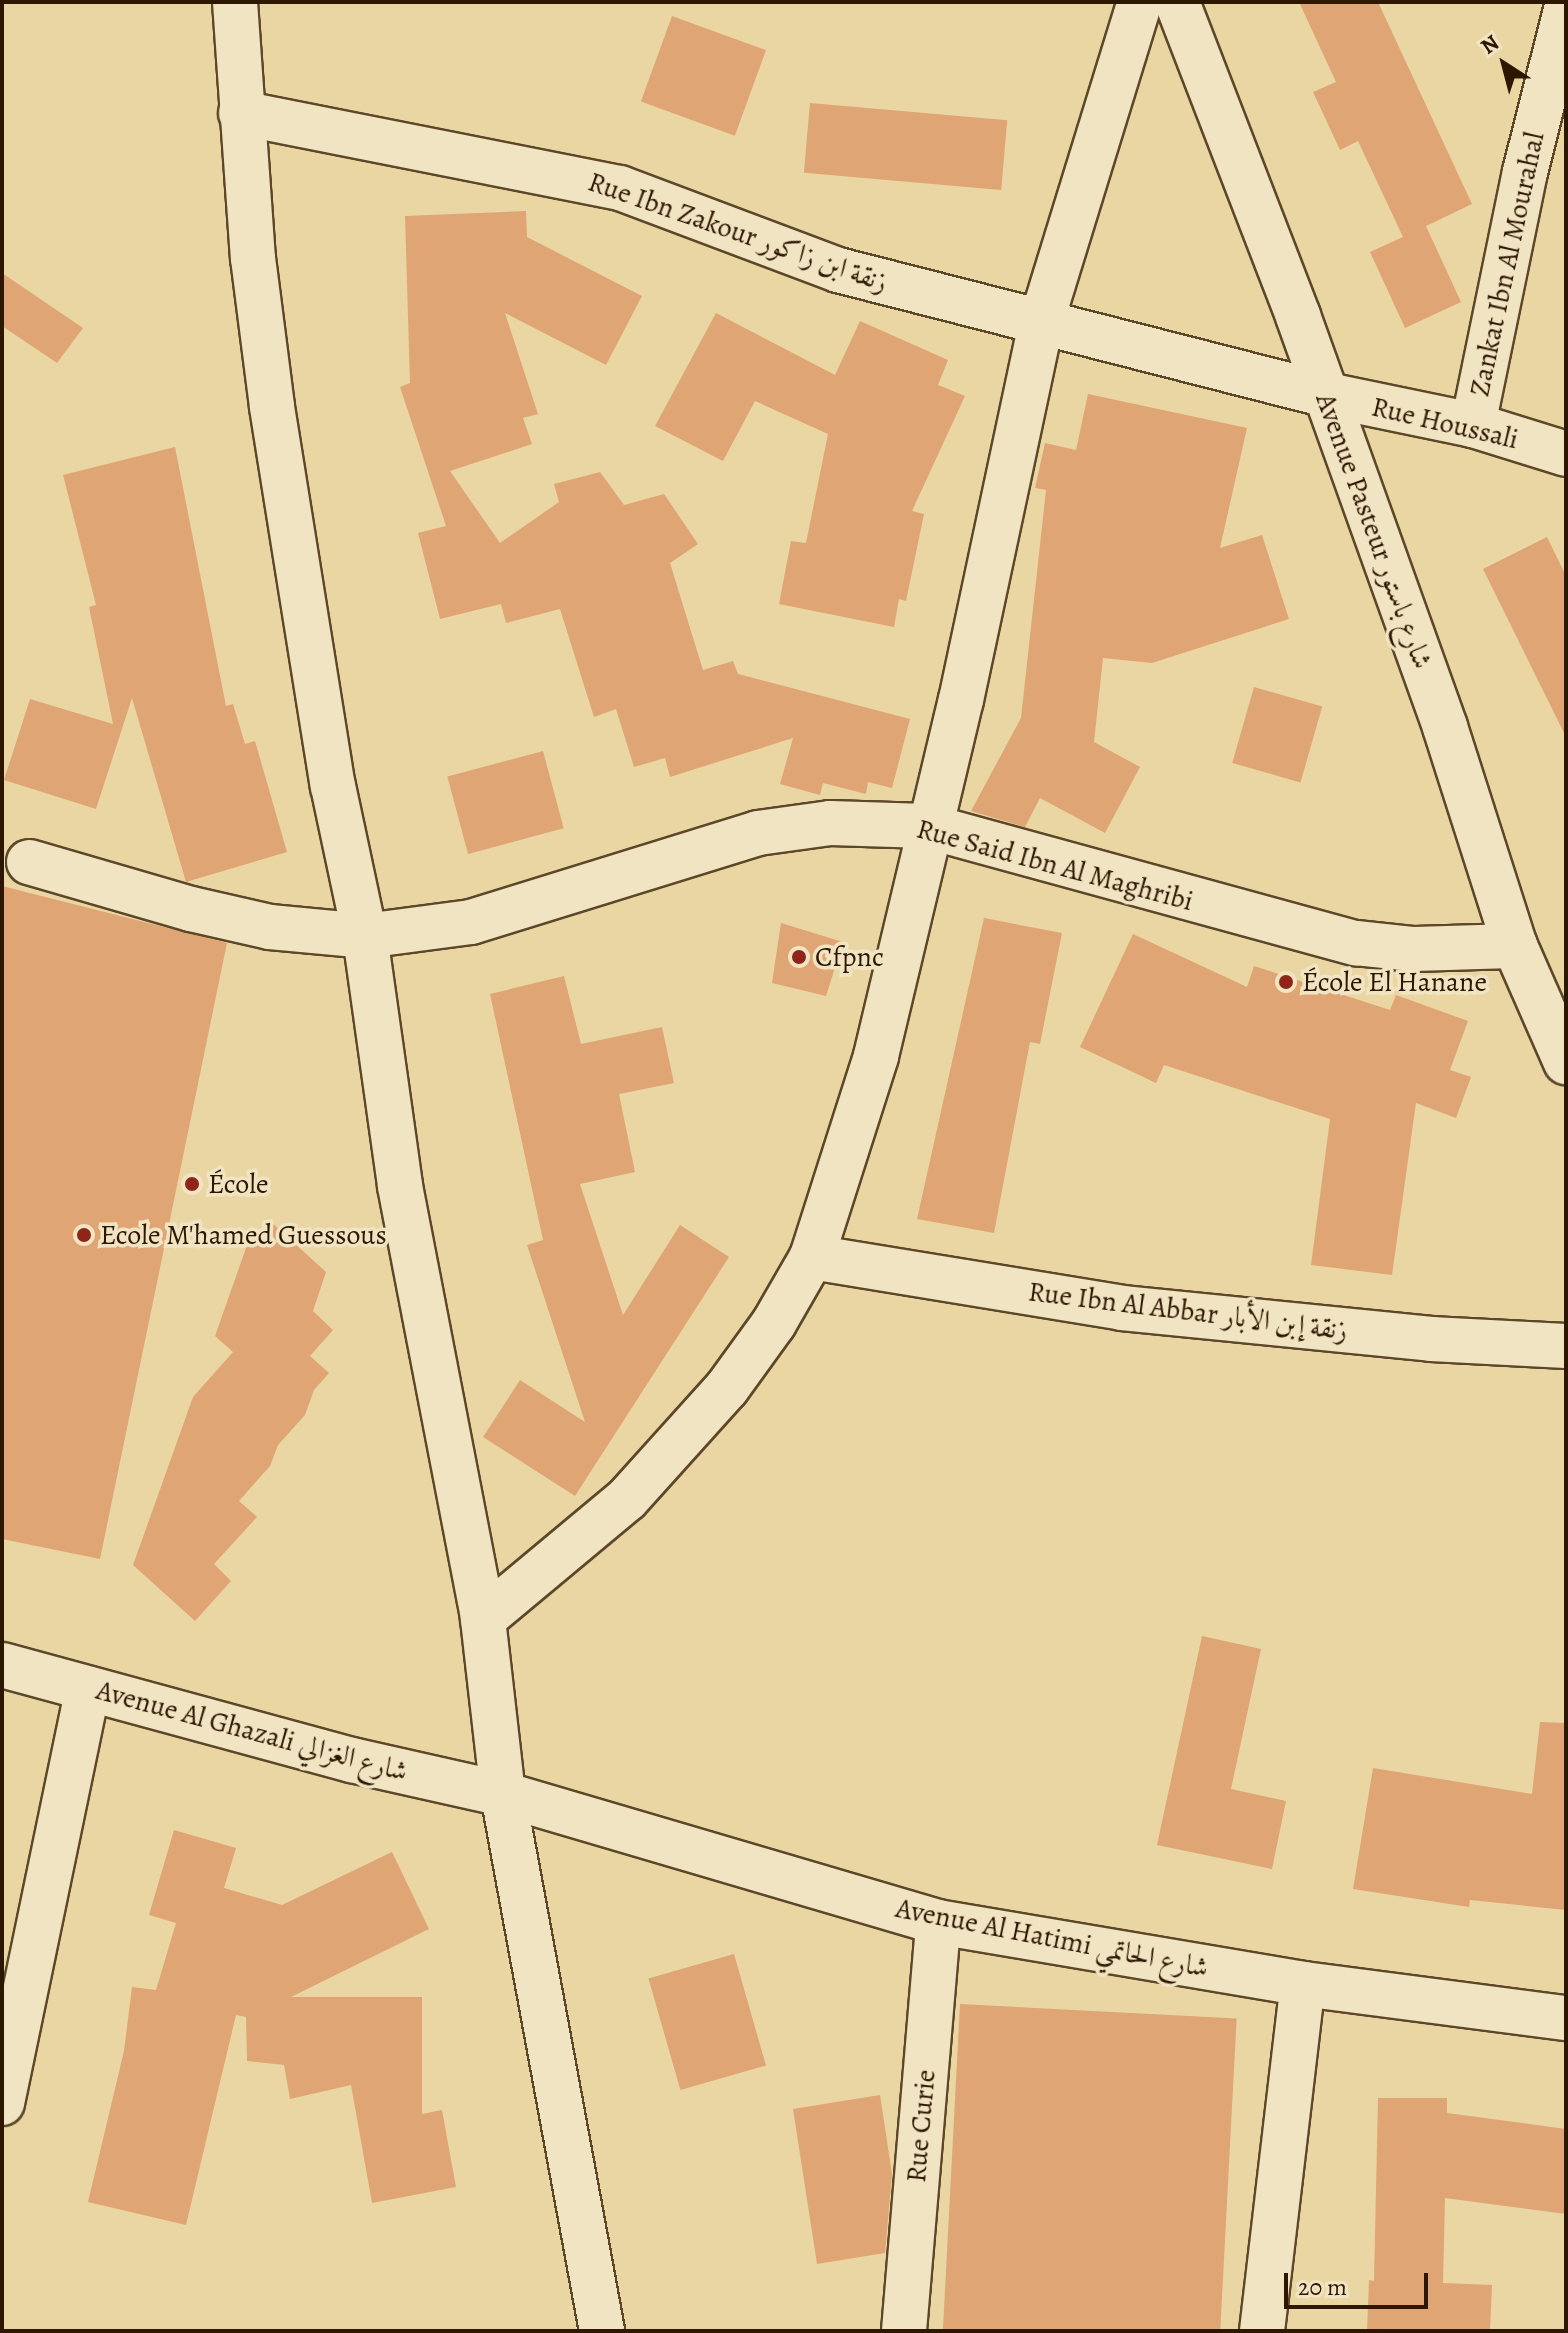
<!DOCTYPE html>
<html>
<head>
<meta charset="utf-8">
<style>
	body { margin:0 }
	#map { position:relative; width:1568px; height:2333px; overflow:hidden; background:#e9d6a3; font-family:Alegreya,Amiri,serif }
	div>[style] { position:absolute }
	.building>* { inset:0; background:#e0a574; transform-origin:0 0 }
	.roads { filter:drop-shadow(2px 0 #5d4729) drop-shadow(-2px 0 #5d4729) drop-shadow(0 2px #5d4729) drop-shadow(0 -2px #5d4729) }
	.minor>* { height:44px; margin:-22px; padding:0 22px; transform-origin:22px; border-radius:22px; background:#f1e4c3 }
	.dots>* { width:22px; height:22px; translate:-50% -50%; box-sizing:border-box; border:4px solid #f1e4c3; border-radius:50% }
	span { translate:-50% -50%; white-space:nowrap; text-align:center; line-height:1.15; -webkit-text-stroke:7px #f1e4c3; paint-order:stroke }
	.street-label { font-size:28px; color:#2e1700 }
	.poi-label { font-size:28px; color:#2e1700 }
	.left { translate:0 -50%; text-align:left }
	.frame { position:absolute; inset:0; border:4px solid #2e1700; pointer-events:none }
	.north { position:absolute; left:1464px; top:24px; width:80px; height:80px; -webkit-text-stroke:6px #f1e4c3; paint-order:stroke; rotate:324deg; font-size:22px; font-weight:700; line-height:32px; text-align:center; color:#2e1700 }
	.north::after { content:''; display:block; margin:auto; width:28px; height:36px; background:#2e1700; clip-path:polygon(50% 0,100% 100%,50% 72%,0 100%) }
	.scale { position:absolute; left:1284px; top:2273px; width:144px; height:36px; box-sizing:border-box; border:4px solid #2e1700; border-top:0; padding-left:10px; font-size:24px; line-height:28px; white-space:nowrap; color:#2e1700; -webkit-text-stroke:6px #f1e4c3; paint-order:stroke }
</style>
</head>
<body>
<div id="map">
	<div class="building">
		<div style="clip-path:polygon(1299px 2px,1378px 2px,1472px 204px,1422px 228px,1426px 226px,1461px 302px,1405px 328px,1370px 252px,1403px 237px,1358px 141px,1340px 150px,1313px 92px,1336px 82px)"></div>
		<div style="left:672px;top:16px;width:100px;height:91px;rotate:20deg"></div>
		<div style="left:810px;top:103px;width:198px;height:70px;rotate:5deg"></div>
		<div style="clip-path:polygon(526px 211px,527px 237px,642px 296px,606px 365px,505px 313px,538px 414px,523px 418px,532px 444px,450px 471px,500px 543px,559px 502px,554px 484px,600px 472px,624px 505px,664px 494px,698px 544px,670px 563px,703px 670px,733px 661px,738px 674px,910px 719px,892px 788px,868px 782px,866px 794px,823px 783px,820px 795px,780px 784px,793px 738px,670px 777px,665px 758px,634px 767px,616px 709px,594px 717px,560px 609px,506px 623px,501px 604px,440px 619px,418px 533px,446px 526px,400px 387px,410px 383px,405px 216px)"></div>
		<div style="clip-path:polygon(2px 273px,83px 328px,57px 363px,2px 326px)"></div>
		<div style="clip-path:polygon(716px 313px,835px 375px,860px 321px,948px 360px,938px 385px,965px 396px,912px 511px,924px 514px,906px 601px,899px 599px,894px 627px,779px 604px,791px 541px,806px 543px,828px 434px,755px 401px,723px 461px,655px 426px)"></div>
		<div style="clip-path:polygon(1088px 394px,1247px 428px,1220px 548px,1262px 535px,1289px 619px,1152px 663px,1103px 658px,1094px 742px,1140px 767px,1105px 833px,1040px 798px,1025px 827px,971px 811px,1021px 718px,1046px 490px,1035px 488px,1045px 443px,1076px 450px)"></div>
		<div style="clip-path:polygon(175px 447px,226px 706px,233px 704px,245px 744px,255px 741px,287px 852px,186px 882px,132px 698px,96px 809px,4px 780px,30px 699px,113px 724px,89px 607px,96px 605px,63px 475px)"></div>
		<div style="clip-path:polygon(1547px 537px,1566px 576px,1566px 737px,1483px 569px)"></div>
		<div style="left:1254px;top:687px;width:71px;height:79px;rotate:16deg"></div>
		<div style="left:543px;top:751px;width:80px;height:99px;rotate:75deg"></div>
		<div style="clip-path:polygon(2px 886px,227px 943px,100px 1559px,2px 1539px)"></div>
		<div style="clip-path:polygon(984px 918px,1062px 933px,1040px 1044px,1030px 1042px,994px 1233px,917px 1219px)"></div>
		<div style="clip-path:polygon(781px 923px,843px 942px,826px 996px,772px 983px)"></div>
		<div style="clip-path:polygon(1133px 934px,1247px 987px,1254px 966px,1390px 1010px,1396px 995px,1468px 1021px,1450px 1070px,1471px 1077px,1456px 1118px,1416px 1103px,1392px 1275px,1311px 1265px,1330px 1119px,1164px 1065px,1156px 1083px,1080px 1047px)"></div>
		<div style="clip-path:polygon(564px 976px,581px 1044px,662px 1027px,674px 1083px,619px 1094px,635px 1172px,580px 1184px,623px 1315px,680px 1225px,729px 1257px,575px 1496px,483px 1437px,520px 1380px,585px 1422px,527px 1245px,543px 1240px,490px 994px)"></div>
		<div style="clip-path:polygon(270px 1221px,326px 1272px,313px 1311px,333px 1330px,310px 1356px,329px 1373px,314px 1390px,305px 1415px,278px 1445px,270px 1466px,239px 1501px,257px 1517px,214px 1564px,231px 1581px,195px 1621px,133px 1565px,193px 1397px,233px 1352px,215px 1336px,246px 1248px)"></div>
		<div style="clip-path:polygon(1202px 1636px,1261px 1649px,1231px 1789px,1286px 1801px,1272px 1869px,1157px 1845px)"></div>
		<div style="clip-path:polygon(1540px 1722px,1566px 1723px,1566px 1910px,1470px 1900px,1469px 1907px,1353px 1889px,1373px 1768px,1532px 1794px)"></div>
		<div style="clip-path:polygon(174px 1830px,236px 1848px,224px 1888px,282px 1905px,392px 1852px,429px 1929px,291px 1997px,422px 1997px,422px 2114px,442px 2110px,456px 2187px,372px 2203px,351px 2085px,290px 2099px,284px 2065px,247px 2061px,246px 2017px,236px 2015px,186px 2225px,88px 2202px,124px 2051px,132px 1987px,156px 1990px,176px 1923px,149px 1915px)"></div>
		<div style="left:734px;top:1954px;width:116px;height:89px;rotate:74deg"></div>
		<div style="left:960px;top:2004px;width:277px;height:328px;rotate:3deg"></div>
		<div style="clip-path:polygon(880px 2095px,892px 2174px,885px 2253px,817px 2264px,793px 2109px)"></div>
		<div style="clip-path:polygon(1378px 2098px,1447px 2098px,1447px 2113px,1566px 2129px,1566px 2214px,1445px 2198px,1443px 2283px,1492px 2285px,1490px 2331px,1367px 2331px,1369px 2280px,1374px 2281px)"></div>
	</div>
	<div class="roads">
		<div class="minor">
			<div style="left:235px;top:2px;width:257px;rotate:86deg"></div>
			<div style="left:253px;top:258px;width:150px;rotate:82.7deg"></div>
			<div style="left:272px;top:407px;width:384px;rotate:80.9deg"></div>
			<div style="left:333px;top:786px;width:153px;rotate:78deg"></div>
			<div style="left:365px;top:936px;width:252px;rotate:82deg"></div>
			<div style="left:400px;top:1186px;width:441px;rotate:79.1deg"></div>
			<div style="left:483px;top:1619px;width:176px;rotate:83.5deg"></div>
			<div style="left:503px;top:1794px;width:546px;rotate:79.55deg"></div>
			<div style="left:1177px;top:2px;width:337px;rotate:68.9deg"></div>
			<div style="left:1298px;top:316px;width:436px;rotate:70.3deg"></div>
			<div style="left:1445px;top:727px;width:230px;rotate:72.3deg"></div>
			<div style="left:1515px;top:946px;width:127px;rotate:66.3deg"></div>
			<div style="left:241px;top:113px;width:386px;rotate:11.2deg"></div>
			<div style="left:620px;top:188px;width:233px;rotate:20.6deg"></div>
			<div style="left:838px;top:270px;width:501px;rotate:14.34deg"></div>
			<div style="left:1323px;top:394px;width:153px;rotate:11.7deg"></div>
			<div style="left:1473px;top:425px;width:97px;rotate:17.3deg"></div>
			<div style="left:1473px;top:425px;width:258px;rotate:-78.4deg"></div>
			<div style="left:1525px;top:172px;width:167px;rotate:-75.8deg"></div>
			<div style="left:29px;top:862px;width:169px;rotate:16.2deg"></div>
			<div style="left:191px;top:909px;width:81px;rotate:12.8deg"></div>
			<div style="left:270px;top:927px;width:95px;rotate:5.4deg"></div>
			<div style="left:365px;top:936px;width:107px;rotate:-7.5deg"></div>
			<div style="left:471px;top:922px;width:300px;rotate:-17.2deg"></div>
			<div style="left:758px;top:833px;width:73px;rotate:-7.9deg"></div>
			<div style="left:830px;top:823px;width:97px;rotate:1.8deg"></div>
			<div style="left:927px;top:826px;width:445px;rotate:15.3deg"></div>
			<div style="left:1356px;top:943px;width:56px;rotate:6.1deg"></div>
			<div style="left:1412px;top:949px;width:103px;rotate:-1.7deg"></div>
			<div style="left:812px;top:1257px;width:314px;rotate:9.3deg"></div>
			<div style="left:1122px;top:1308px;width:311px;rotate:5.7deg"></div>
			<div style="left:1431px;top:1339px;width:135px;rotate:3deg"></div>
			<div style="left:483px;top:1619px;width:187px;rotate:-39.8deg"></div>
			<div style="left:627px;top:1499px;width:149px;rotate:-48deg"></div>
			<div style="left:727px;top:1388px;width:80px;rotate:-54.1deg"></div>
			<div style="left:774px;top:1323px;width:76px;rotate:-60.1deg"></div>
			<div style="left:812px;top:1257px;width:211px;rotate:-72.3deg"></div>
			<div style="left:876px;top:1056px;width:366px;rotate:-76.6deg"></div>
			<div style="left:961px;top:700px;width:385px;rotate:-78deg"></div>
			<div style="left:1041px;top:323px;width:336px;rotate:-72.9deg"></div>
			<div style="left:2px;top:1665px;width:363px;rotate:15.2deg"></div>
			<div style="left:352px;top:1760px;width:155px;rotate:12.7deg"></div>
			<div style="left:503px;top:1794px;width:453px;rotate:16.4deg"></div>
			<div style="left:938px;top:1922px;width:370px;rotate:9.6deg"></div>
			<div style="left:1303px;top:1984px;width:265px;rotate:7.4deg"></div>
			<div style="left:2px;top:2103px;width:423px;rotate:-78.3deg"></div>
			<div style="left:904px;top:2331px;width:410px;rotate:-85.2deg"></div>
			<div style="left:1262px;top:2331px;width:349px;rotate:-83.3deg"></div>
		</div>
	</div>
	<div class="dots">
		<div style="left:799px;top:957px;background:#8f2418"></div>
		<div style="left:1286px;top:982px;background:#8f2418"></div>
		<div style="left:192px;top:1184px;background:#8f2418"></div>
		<div style="left:84px;top:1235px;background:#8f2418"></div>
	</div>
	<div class="street-label">
		<span style="left:738px;top:232px;rotate:19deg">Rue Ibn Zakour زنقة ابن زاكور</span>
		<span style="left:1507px;top:264px;rotate:-78deg">Zankat Ibn Al Mourahal</span>
		<span style="left:1445px;top:423px;rotate:13deg">Rue Houssali</span>
		<span style="left:1374px;top:531px;rotate:70deg">Avenue Pasteur شارع باستور</span>
		<span style="left:1055px;top:865px;rotate:15deg">Rue Said Ibn Al Maghribi</span>
		<span style="left:1188px;top:1311px;rotate:7deg">Rue Ibn Al Abbar زنقة إبن الأبار</span>
		<span style="left:252px;top:1731px;rotate:15deg">Avenue Al Ghazali شارع الغزالي</span>
		<span style="left:1052px;top:1938px;rotate:11deg">Avenue Al Hatimi شارع الحاتمي</span>
		<span style="left:921px;top:2126px;rotate:-85deg">Rue Curie</span>
	</div>
	<div class="poi-label">
		<span class="left" style="left:815px;top:957px">Cfpnc</span>
		<span class="left" style="left:1302px;top:982px">École El Hanane</span>
		<span class="left" style="left:208px;top:1184px">École</span>
		<span class="left" style="left:100px;top:1235px">Ecole M'hamed Guessous</span>
	</div>
	<div class="frame"></div>
	<div class="north">N</div>
	<div class="scale">20 m</div>
</div>
</body>
</html>
